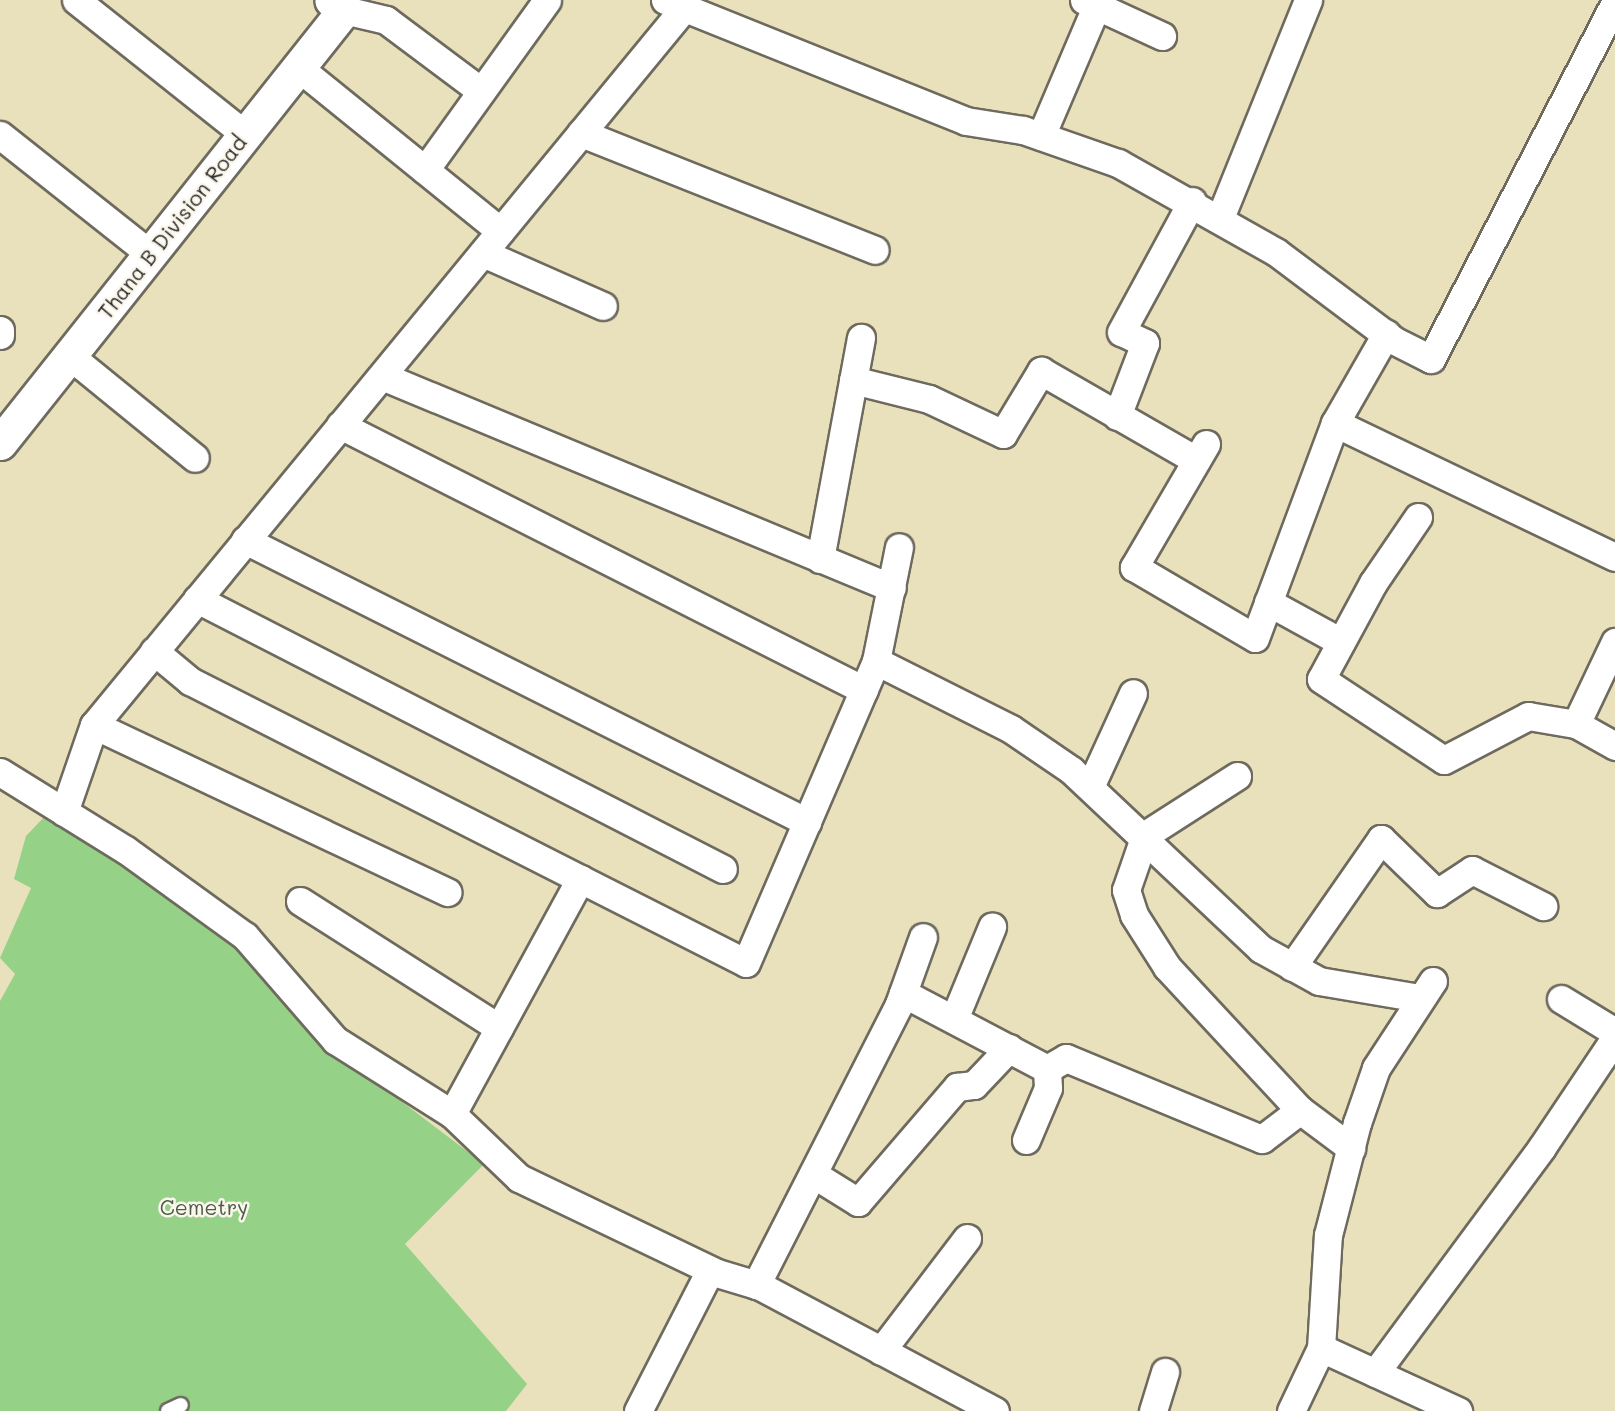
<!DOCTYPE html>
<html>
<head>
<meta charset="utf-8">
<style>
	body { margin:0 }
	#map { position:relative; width:1615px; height:1411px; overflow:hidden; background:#e9e0bc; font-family:Mali,sans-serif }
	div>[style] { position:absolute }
	.green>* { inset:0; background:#95d187 }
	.roads { filter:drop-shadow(2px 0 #6e6a5e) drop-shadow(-2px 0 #6e6a5e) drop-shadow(0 2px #6e6a5e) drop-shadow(0 -2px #6e6a5e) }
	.lane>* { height:14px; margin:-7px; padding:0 7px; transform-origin:7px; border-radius:7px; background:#fff }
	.street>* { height:27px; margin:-13.5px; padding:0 13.5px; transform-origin:13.5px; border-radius:13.5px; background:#fff }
	.secondary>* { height:33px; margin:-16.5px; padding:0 16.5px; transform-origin:16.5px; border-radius:16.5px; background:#fff }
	span { translate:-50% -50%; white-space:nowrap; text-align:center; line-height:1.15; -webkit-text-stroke:5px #fbf7ec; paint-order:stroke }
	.street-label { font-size:21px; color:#2b2b2b }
	.park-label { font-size:21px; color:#4b5d47 }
</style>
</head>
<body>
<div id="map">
	<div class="green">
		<div style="clip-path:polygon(47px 814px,107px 846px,238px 943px,327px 1045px,484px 1164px,405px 1244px,527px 1384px,506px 1411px,0 1411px,0 1001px,15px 974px,0 958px,31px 888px,14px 879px,26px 836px)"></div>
	</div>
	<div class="roads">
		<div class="lane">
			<div style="left:168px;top:1411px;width:14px;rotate:-25deg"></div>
		</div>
		<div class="street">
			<div style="left:76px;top:0;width:217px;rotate:38.5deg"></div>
			<div style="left:665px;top:0;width:324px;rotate:21.9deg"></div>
			<div style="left:966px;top:121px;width:58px;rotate:9deg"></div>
			<div style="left:1023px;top:130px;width:101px;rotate:19.2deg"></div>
			<div style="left:1118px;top:163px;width:181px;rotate:29.4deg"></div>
			<div style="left:1276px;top:252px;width:146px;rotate:36.9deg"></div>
			<div style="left:1393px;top:340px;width:42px;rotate:26.6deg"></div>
			<div style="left:1431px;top:359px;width:402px;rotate:-62.7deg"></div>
			<div style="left:1084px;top:0;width:86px;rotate:24.8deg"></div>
			<div style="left:344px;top:10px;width:43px;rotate:13.4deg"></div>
			<div style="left:386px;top:20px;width:119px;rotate:36.8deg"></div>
			<div style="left:299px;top:68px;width:259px;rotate:39deg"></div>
			<div style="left:581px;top:133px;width:316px;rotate:21.7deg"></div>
			<div style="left:0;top:135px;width:191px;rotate:38.4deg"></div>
			<div style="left:1041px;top:136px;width:148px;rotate:-66.9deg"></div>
			<div style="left:425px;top:170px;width:209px;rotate:-54.3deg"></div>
			<div style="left:1220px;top:218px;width:235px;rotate:-68deg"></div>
			<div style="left:483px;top:253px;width:131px;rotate:23.8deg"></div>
			<div style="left:0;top:330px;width:5px;rotate:90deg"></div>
			<div style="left:70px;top:356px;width:161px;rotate:39.2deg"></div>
			<div style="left:382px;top:376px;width:552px;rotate:22.57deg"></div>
			<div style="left:853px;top:380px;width:78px;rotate:14deg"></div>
			<div style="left:929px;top:399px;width:82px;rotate:25.3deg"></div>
			<div style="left:1003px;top:434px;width:74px;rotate:-58.9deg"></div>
			<div style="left:1041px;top:371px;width:179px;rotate:29.9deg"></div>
			<div style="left:1117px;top:416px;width:78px;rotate:-69deg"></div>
			<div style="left:1145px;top:343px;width:26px;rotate:-155deg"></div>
			<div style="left:1121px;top:332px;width:149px;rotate:-61.5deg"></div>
			<div style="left:1335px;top:423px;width:310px;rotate:25.6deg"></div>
			<div style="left:340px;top:425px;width:587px;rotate:26.83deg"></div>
			<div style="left:1206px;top:444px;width:143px;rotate:120.3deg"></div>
			<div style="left:1134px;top:567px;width:140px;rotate:30.4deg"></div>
			<div style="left:1255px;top:638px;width:229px;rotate:-69.6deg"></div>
			<div style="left:1335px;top:423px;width:103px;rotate:-60.2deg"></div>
			<div style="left:1418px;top:517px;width:80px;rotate:124.3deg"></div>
			<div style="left:1373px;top:583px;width:109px;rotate:118.4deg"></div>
			<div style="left:1321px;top:679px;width:147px;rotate:33.4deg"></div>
			<div style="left:1444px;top:760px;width:95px;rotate:-27.6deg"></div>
			<div style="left:1528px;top:716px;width:49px;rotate:9.5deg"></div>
			<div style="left:1576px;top:724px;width:45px;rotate:29.4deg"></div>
			<div style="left:245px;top:540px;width:629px;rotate:26.65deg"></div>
			<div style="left:820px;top:559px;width:225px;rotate:-79.5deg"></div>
			<div style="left:197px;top:599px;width:591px;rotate:27.17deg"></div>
			<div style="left:1268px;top:602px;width:83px;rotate:28.7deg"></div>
			<div style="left:154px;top:651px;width:47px;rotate:39.8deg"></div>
			<div style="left:190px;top:681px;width:623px;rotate:26.89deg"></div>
			<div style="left:746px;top:963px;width:329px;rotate:-66.7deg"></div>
			<div style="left:876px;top:661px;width:116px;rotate:-78.6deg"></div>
			<div style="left:876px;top:661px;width:151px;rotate:26.7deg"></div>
			<div style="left:1011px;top:729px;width:73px;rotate:34.3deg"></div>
			<div style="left:1071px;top:770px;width:261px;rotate:43.3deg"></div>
			<div style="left:1261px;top:949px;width:66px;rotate:28.9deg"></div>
			<div style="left:1319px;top:981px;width:102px;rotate:9.6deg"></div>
			<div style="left:1576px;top:724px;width:91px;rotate:-64.6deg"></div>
			<div style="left:94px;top:725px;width:391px;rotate:25.3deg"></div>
			<div style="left:0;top:772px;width:148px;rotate:31.8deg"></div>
			<div style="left:126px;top:850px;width:147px;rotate:35.9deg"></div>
			<div style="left:245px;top:936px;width:138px;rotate:49.1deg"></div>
			<div style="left:335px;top:1040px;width:138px;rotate:32.3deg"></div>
			<div style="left:452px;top:1114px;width:93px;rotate:43.7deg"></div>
			<div style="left:519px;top:1178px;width:220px;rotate:25.6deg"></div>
			<div style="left:717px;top:1273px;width:45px;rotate:16.8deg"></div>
			<div style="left:760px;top:1286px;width:266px;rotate:28deg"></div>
			<div style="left:1237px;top:776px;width:109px;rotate:147.3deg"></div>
			<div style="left:1145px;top:835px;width:58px;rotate:109.1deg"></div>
			<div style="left:1126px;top:890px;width:26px;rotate:72deg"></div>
			<div style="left:1134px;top:915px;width:62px;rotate:57.6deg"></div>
			<div style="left:1167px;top:967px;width:195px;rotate:47.1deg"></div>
			<div style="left:1300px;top:1110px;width:64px;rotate:36.7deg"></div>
			<div style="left:1090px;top:787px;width:103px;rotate:-65.4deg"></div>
			<div style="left:64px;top:812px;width:92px;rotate:-71deg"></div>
			<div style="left:94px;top:725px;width:929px;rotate:-50.55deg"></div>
			<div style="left:300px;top:901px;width:236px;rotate:32.5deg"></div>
			<div style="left:1292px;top:967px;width:156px;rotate:-55.2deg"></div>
			<div style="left:1381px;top:839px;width:78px;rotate:44deg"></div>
			<div style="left:1437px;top:893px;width:42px;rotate:-33.3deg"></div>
			<div style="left:1472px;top:870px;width:80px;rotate:26.9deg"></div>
			<div style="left:903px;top:993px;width:163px;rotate:27.8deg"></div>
			<div style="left:1047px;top:1069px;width:22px;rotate:-30deg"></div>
			<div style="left:1066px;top:1058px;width:212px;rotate:22.5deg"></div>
			<div style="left:1262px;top:1139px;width:48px;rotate:-37.3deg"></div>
			<div style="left:1561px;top:999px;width:63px;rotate:31.4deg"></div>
			<div style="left:954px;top:1019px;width:100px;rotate:-67.6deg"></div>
			<div style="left:452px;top:1114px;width:268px;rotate:-61.4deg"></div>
			<div style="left:1026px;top:1140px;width:56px;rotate:-67.1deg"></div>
			<div style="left:1048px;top:1088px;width:19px;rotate:-93deg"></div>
			<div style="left:813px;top:1174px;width:53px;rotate:31.9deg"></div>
			<div style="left:858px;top:1202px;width:152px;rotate:-49.3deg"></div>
			<div style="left:957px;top:1087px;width:17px;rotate:-7deg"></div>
			<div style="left:974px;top:1085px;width:51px;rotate:-46.6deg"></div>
			<div style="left:756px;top:1285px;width:315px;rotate:-63deg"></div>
			<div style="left:899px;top:1004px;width:71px;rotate:-70.3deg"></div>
			<div style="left:1321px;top:1348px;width:151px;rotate:24.7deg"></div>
			<div style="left:881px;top:1351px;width:142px;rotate:-52.7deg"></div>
			<div style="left:1375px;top:1373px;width:281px;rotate:-53.5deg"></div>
			<div style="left:1542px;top:1147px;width:131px;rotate:-56.2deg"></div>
			<div style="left:638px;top:1411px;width:158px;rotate:-62.9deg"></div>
			<div style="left:1153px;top:1411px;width:41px;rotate:-72.9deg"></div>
			<div style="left:1291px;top:1411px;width:70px;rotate:-64.5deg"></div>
			<div style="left:1321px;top:1348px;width:113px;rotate:-86.5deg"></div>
			<div style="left:1328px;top:1235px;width:116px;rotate:-75.5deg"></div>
			<div style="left:1357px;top:1123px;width:58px;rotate:-70.9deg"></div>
			<div style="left:1376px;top:1068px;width:104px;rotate:-56.8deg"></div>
		</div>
		<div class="secondary">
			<div style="left:0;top:443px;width:553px;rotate:-51.53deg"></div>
			<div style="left:344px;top:10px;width:16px;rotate:-142deg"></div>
		</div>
	</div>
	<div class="street-label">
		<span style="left:172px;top:227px;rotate:-52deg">Thana B Division Road</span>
	</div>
	<div class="park-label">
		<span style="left:204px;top:1207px">Cemetry</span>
	</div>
</div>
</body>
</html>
